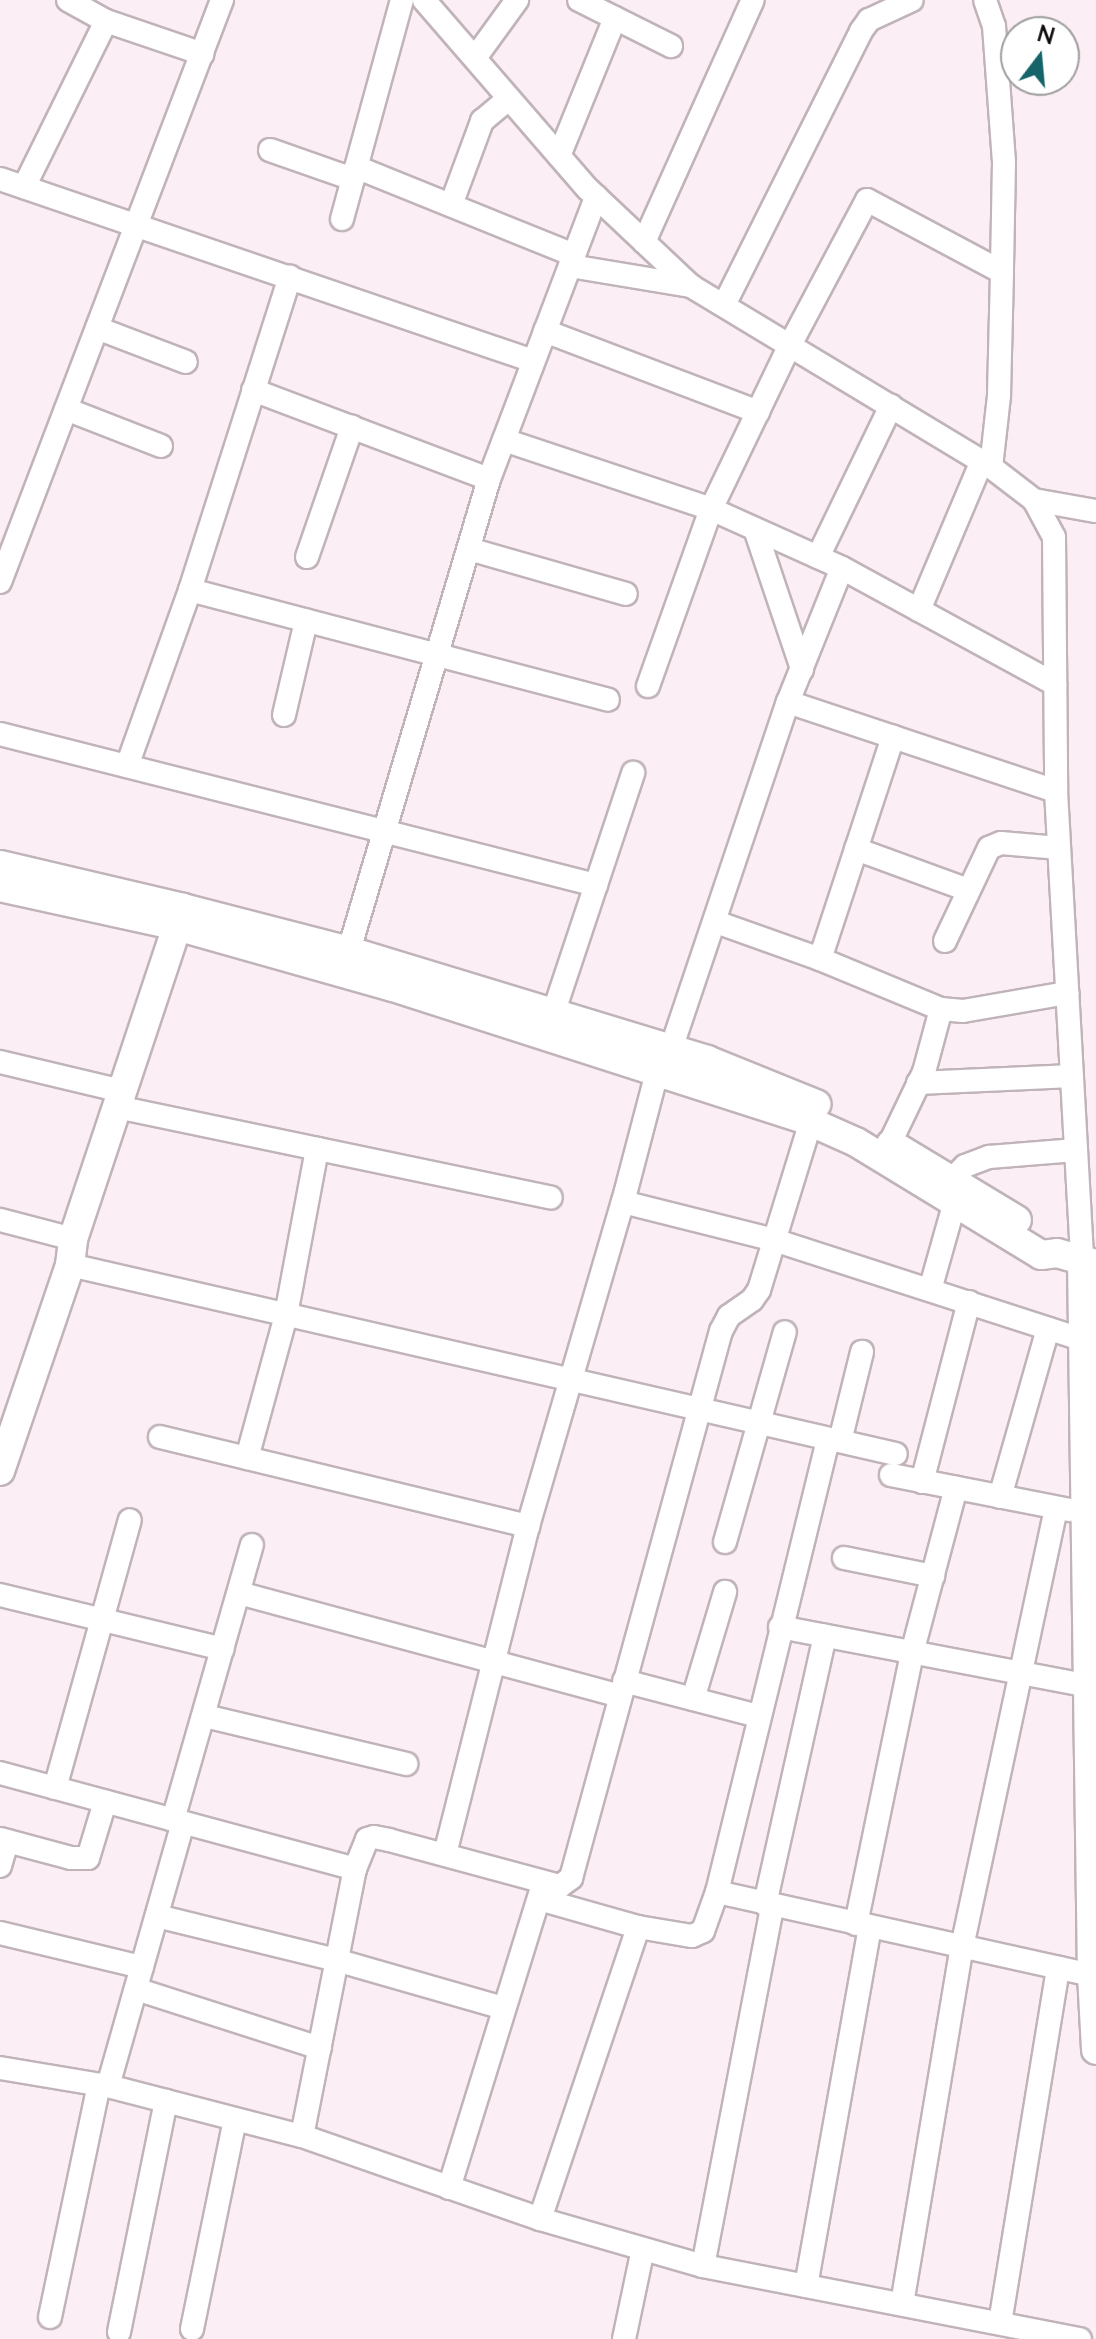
<!DOCTYPE html>
<html>
<head>
<meta charset="utf-8">
<style>
	body { margin:0 }
	#map { position:relative; width:1096px; height:2339px; overflow:hidden; background:#fceef5; font-family:Lato,sans-serif }
	div>[style] { position:absolute }
	.roads { filter:drop-shadow(2px 0 #c0b3ba) drop-shadow(-2px 0 #c0b3ba) drop-shadow(0 2px #c0b3ba) drop-shadow(0 -2px #c0b3ba) }
	.minor>* { height:22px; margin:-11px; padding:0 11px; transform-origin:11px; border-radius:11px; background:#fff }
	.tertiary>* { height:28px; margin:-14px; padding:0 14px; transform-origin:14px; border-radius:14px; background:#fff }
	span { translate:-50% -50%; white-space:nowrap; text-align:center; line-height:1.15; -webkit-text-stroke:6px #fff; paint-order:stroke }
	.north { position:absolute; left:1000px; top:16px; width:80px; height:80px; box-sizing:border-box; background:#fff; border:2px solid #9f9d9e; border-radius:50%; rotate:16deg; font-size:22px; font-weight:700; line-height:32px; text-align:center; color:#0e0a0c }
	.north::after { content:''; display:block; margin:auto; width:28px; height:36px; background:#15646a; clip-path:polygon(50% 0,100% 100%,50% 72%,0 100%) }
</style>
</head>
<body>
<div id="map">
	<div class="roads">
		<div class="minor">
			<div style="left:68px;top:0;width:43px;rotate:28.9deg"></div>
			<div style="left:106px;top:21px;width:102px;rotate:18.8deg"></div>
			<div style="left:424px;top:0;width:250px;rotate:49.1deg"></div>
			<div style="left:588px;top:189px;width:141px;rotate:43.3deg"></div>
			<div style="left:691px;top:286px;width:350px;rotate:31.1deg"></div>
			<div style="left:991px;top:467px;width:54px;rotate:37.5deg"></div>
			<div style="left:1034px;top:500px;width:42px;rotate:61.6deg"></div>
			<div style="left:1054px;top:537px;width:254px;rotate:89.5deg"></div>
			<div style="left:1056px;top:791px;width:470px;rotate:86.8deg"></div>
			<div style="left:579px;top:0;width:103px;rotate:26.6deg"></div>
			<div style="left:985px;top:0;width:28px;rotate:71deg"></div>
			<div style="left:994px;top:26px;width:137px;rotate:85.8deg"></div>
			<div style="left:1004px;top:163px;width:109px;rotate:91.1deg"></div>
			<div style="left:475px;top:58px;width:72px;rotate:-54.1deg"></div>
			<div style="left:270px;top:150px;width:88px;rotate:19.3deg"></div>
			<div style="left:559px;top:156px;width:149px;rotate:-67.9deg"></div>
			<div style="left:356px;top:167px;width:235px;rotate:22deg"></div>
			<div style="left:0;top:179px;width:563px;rotate:18.85deg"></div>
			<div style="left:24px;top:187px;width:185px;rotate:-63.7deg"></div>
			<div style="left:451px;top:205px;width:90px;rotate:-69.7deg"></div>
			<div style="left:482px;top:121px;width:35px;rotate:-40deg"></div>
			<div style="left:342px;top:219px;width:227px;rotate:-74.7deg"></div>
			<div style="left:644px;top:242px;width:265px;rotate:-65.8deg"></div>
			<div style="left:570px;top:266px;width:123px;rotate:9.4deg"></div>
			<div style="left:724px;top:305px;width:306px;rotate:-63.4deg"></div>
			<div style="left:861px;top:31px;width:14px;rotate:-54deg"></div>
			<div style="left:869px;top:20px;width:47px;rotate:-24.9deg"></div>
			<div style="left:97px;top:328px;width:95px;rotate:20.9deg"></div>
			<div style="left:545px;top:331px;width:228px;rotate:20.8deg"></div>
			<div style="left:253px;top:390px;width:252px;rotate:20.7deg"></div>
			<div style="left:66px;top:409px;width:102px;rotate:21.3deg"></div>
			<div style="left:504px;top:440px;width:218px;rotate:18.4deg"></div>
			<div style="left:711px;top:509px;width:144px;rotate:24.2deg"></div>
			<div style="left:842px;top:568px;width:243px;rotate:28.6deg"></div>
			<div style="left:1034px;top:500px;width:63px;rotate:10.1deg"></div>
			<div style="left:755px;top:529px;width:148px;rotate:71.4deg"></div>
			<div style="left:469px;top:549px;width:163px;rotate:16deg"></div>
			<div style="left:307px;top:557px;width:138px;rotate:-70.9deg"></div>
			<div style="left:818px;top:557px;width:168px;rotate:-64.2deg"></div>
			<div style="left:0;top:582px;width:623px;rotate:-69.12deg"></div>
			<div style="left:190px;top:590px;width:432px;rotate:14.7deg"></div>
			<div style="left:919px;top:610px;width:162px;rotate:-67.1deg"></div>
			<div style="left:648px;top:686px;width:188px;rotate:-70.4deg"></div>
			<div style="left:711px;top:509px;width:182px;rotate:-64.3deg"></div>
			<div style="left:790px;top:345px;width:164px;rotate:-62deg"></div>
			<div style="left:867px;top:200px;width:153px;rotate:28.1deg"></div>
			<div style="left:1002px;top:272px;width:124px;rotate:91.4deg"></div>
			<div style="left:999px;top:396px;width:71px;rotate:96.4deg"></div>
			<div style="left:788px;top:702px;width:282px;rotate:18.4deg"></div>
			<div style="left:284px;top:715px;width:97px;rotate:-76.8deg"></div>
			<div style="left:0;top:734px;width:615px;rotate:14.22deg"></div>
			<div style="left:127px;top:766px;width:187px;rotate:-70.3deg"></div>
			<div style="left:190px;top:590px;width:329px;rotate:-72.3deg"></div>
			<div style="left:856px;top:849px;width:119px;rotate:20.1deg"></div>
			<div style="left:716px;top:922px;width:110px;rotate:19.6deg"></div>
			<div style="left:820px;top:959px;width:131px;rotate:22.5deg"></div>
			<div style="left:941px;top:1009px;width:22px;rotate:5deg"></div>
			<div style="left:963px;top:1011px;width:106px;rotate:-9.8deg"></div>
			<div style="left:945px;top:941px;width:103px;rotate:-64.7deg"></div>
			<div style="left:989px;top:848px;width:13px;rotate:-23deg"></div>
			<div style="left:1001px;top:843px;width:58px;rotate:4.9deg"></div>
			<div style="left:820px;top:959px;width:234px;rotate:-71.8deg"></div>
			<div style="left:344px;top:967px;width:509px;rotate:-73.45deg"></div>
			<div style="left:489px;top:479px;width:302px;rotate:-69.2deg"></div>
			<div style="left:549px;top:1026px;width:267px;rotate:-71.6deg"></div>
			<div style="left:671px;top:1049px;width:366px;rotate:-71.4deg"></div>
			<div style="left:788px;top:702px;width:144px;rotate:-68.1deg"></div>
			<div style="left:0;top:1062px;width:125px;rotate:13.4deg"></div>
			<div style="left:918px;top:1083px;width:154px;rotate:-2.6deg"></div>
			<div style="left:117px;top:1107px;width:443px;rotate:11.8deg"></div>
			<div style="left:890px;top:1143px;width:79px;rotate:-64.4deg"></div>
			<div style="left:924px;top:1072px;width:65px;rotate:-74.9deg"></div>
			<div style="left:941px;top:1190px;width:34px;rotate:-45deg"></div>
			<div style="left:965px;top:1166px;width:26px;rotate:-21deg"></div>
			<div style="left:989px;top:1157px;width:87px;rotate:-4.6deg"></div>
			<div style="left:623px;top:1202px;width:156px;rotate:14.1deg"></div>
			<div style="left:774px;top:1240px;width:325px;rotate:17.9deg"></div>
			<div style="left:0;top:1220px;width:75px;rotate:14.6deg"></div>
			<div style="left:70px;top:1265px;width:847px;rotate:12.89deg"></div>
			<div style="left:930px;top:1290px;width:88px;rotate:-74.2deg"></div>
			<div style="left:160px;top:1437px;width:379px;rotate:13.6deg"></div>
			<div style="left:840px;top:1441px;width:92px;rotate:-76.1deg"></div>
			<div style="left:247px;top:1458px;width:148px;rotate:-74.7deg"></div>
			<div style="left:286px;top:1315px;width:169px;rotate:-79.4deg"></div>
			<div style="left:891px;top:1475px;width:182px;rotate:11.1deg"></div>
			<div style="left:922px;top:1482px;width:186px;rotate:-75.4deg"></div>
			<div style="left:1000px;top:1497px;width:175px;rotate:-74.1deg"></div>
			<div style="left:725px;top:1542px;width:218px;rotate:-74.1deg"></div>
			<div style="left:844px;top:1558px;width:91px;rotate:11.4deg"></div>
			<div style="left:239px;top:1593px;width:395px;rotate:15.1deg"></div>
			<div style="left:0;top:1595px;width:229px;rotate:13.6deg"></div>
			<div style="left:780px;top:1627px;width:314px;rotate:10.8deg"></div>
			<div style="left:624px;top:1681px;width:138px;rotate:14.6deg"></div>
			<div style="left:693px;top:1699px;width:112px;rotate:-73.3deg"></div>
			<div style="left:205px;top:1716px;width:207px;rotate:13.4deg"></div>
			<div style="left:0;top:1773px;width:368px;rotate:15.1deg"></div>
			<div style="left:55px;top:1788px;width:278px;rotate:-74.4deg"></div>
			<div style="left:173px;top:1820px;width:286px;rotate:-74deg"></div>
			<div style="left:0;top:1839px;width:73px;rotate:15deg"></div>
			<div style="left:71px;top:1858px;width:17px"></div>
			<div style="left:88px;top:1858px;width:59px;rotate:-73.1deg"></div>
			<div style="left:445px;top:1854px;width:338px;rotate:-75.8deg"></div>
			<div style="left:528px;top:1526px;width:338px;rotate:-73.7deg"></div>
			<div style="left:623px;top:1202px;width:150px;rotate:-75.3deg"></div>
			<div style="left:0;top:1866px;width:26px;rotate:-74deg"></div>
			<div style="left:717px;top:1892px;width:384px;rotate:12.5deg"></div>
			<div style="left:539px;top:1899px;width:103px;rotate:15.8deg"></div>
			<div style="left:638px;top:1927px;width:55px;rotate:9.5deg"></div>
			<div style="left:692px;top:1936px;width:12px;rotate:-24deg"></div>
			<div style="left:703px;top:1931px;width:41px;rotate:-70.3deg"></div>
			<div style="left:717px;top:1892px;width:466px;rotate:-76.2deg"></div>
			<div style="left:765px;top:1904px;width:275px;rotate:-77.4deg"></div>
			<div style="left:157px;top:1916px;width:184px;rotate:13.8deg"></div>
			<div style="left:336px;top:1960px;width:174px;rotate:16deg"></div>
			<div style="left:856px;top:1924px;width:277px;rotate:-78.3deg"></div>
			<div style="left:912px;top:1653px;width:171px;rotate:-75.1deg"></div>
			<div style="left:0;top:1933px;width:146px;rotate:13.5deg"></div>
			<div style="left:136px;top:1989px;width:193px;rotate:17.8deg"></div>
			<div style="left:0;top:2068px;width:109px;rotate:9.5deg"></div>
			<div style="left:108px;top:2086px;width:200px;rotate:14.5deg"></div>
			<div style="left:302px;top:2136px;width:252px;rotate:19.2deg"></div>
			<div style="left:540px;top:2219px;width:170px;rotate:16.1deg"></div>
			<div style="left:703px;top:2266px;width:384px;rotate:11deg"></div>
			<div style="left:108px;top:2086px;width:273px;rotate:-74.1deg"></div>
			<div style="left:302px;top:2136px;width:272px;rotate:-78.8deg"></div>
			<div style="left:355px;top:1869px;width:32px;rotate:-68deg"></div>
			<div style="left:367px;top:1839px;width:7px;rotate:-16deg"></div>
			<div style="left:374px;top:1837px;width:15px;rotate:11deg"></div>
			<div style="left:389px;top:1840px;width:177px;rotate:15.1deg"></div>
			<div style="left:560px;top:1886px;width:14px;rotate:-36deg"></div>
			<div style="left:571px;top:1878px;width:567px;rotate:-74.67deg"></div>
			<div style="left:721px;top:1331px;width:17px;rotate:-62deg"></div>
			<div style="left:729px;top:1316px;width:28px;rotate:-35deg"></div>
			<div style="left:752px;top:1300px;width:12px;rotate:-55deg"></div>
			<div style="left:759px;top:1290px;width:190px;rotate:-72.9deg"></div>
			<div style="left:449px;top:2188px;width:315px;rotate:-72.8deg"></div>
			<div style="left:540px;top:2219px;width:308px;rotate:-71.4deg"></div>
			<div style="left:703px;top:2266px;width:367px;rotate:-79.1deg"></div>
			<div style="left:806px;top:2286px;width:365px;rotate:-79.9deg"></div>
			<div style="left:902px;top:2304px;width:362px;rotate:-80.5deg"></div>
			<div style="left:962px;top:1947px;width:449px;rotate:-77.9deg"></div>
			<div style="left:50px;top:2317px;width:237px;rotate:-78.1deg"></div>
			<div style="left:1000px;top:2323px;width:360px;rotate:-80.7deg"></div>
			<div style="left:192px;top:2329px;width:214px;rotate:-78.4deg"></div>
			<div style="left:119px;top:2332px;width:236px;rotate:-78.5deg"></div>
			<div style="left:624px;top:2339px;width:92px;rotate:-78.1deg"></div>
		</div>
		<div class="tertiary">
			<div style="left:0;top:865px;width:188px;rotate:13.2deg"></div>
			<div style="left:183px;top:908px;width:171px;rotate:14.5deg"></div>
			<div style="left:349px;top:951px;width:374px;rotate:16.9deg"></div>
			<div style="left:707px;top:1060px;width:118px;rotate:22deg"></div>
			<div style="left:0;top:887px;width:181px;rotate:12.4deg"></div>
			<div style="left:177px;top:926px;width:224px;rotate:15.8deg"></div>
			<div style="left:393px;top:987px;width:429px;rotate:17.8deg"></div>
			<div style="left:802px;top:1118px;width:59px;rotate:24deg"></div>
			<div style="left:856px;top:1142px;width:217px;rotate:31.4deg"></div>
			<div style="left:1041px;top:1255px;width:16px;rotate:-7deg"></div>
			<div style="left:1057px;top:1253px;width:41px;rotate:15.8deg"></div>
			<div style="left:891px;top:1144px;width:147px;rotate:31.1deg"></div>
			<div style="left:1082px;top:1260px;width:715px;rotate:89.2deg"></div>
			<div style="left:1092px;top:1975px;width:75px;rotate:86.9deg"></div>
			<div style="left:0;top:1471px;width:218px;rotate:-71.2deg"></div>
			<div style="left:70px;top:1265px;width:26px;rotate:-83deg"></div>
			<div style="left:73px;top:1239px;width:349px;rotate:-71.6deg"></div>
		</div>
	</div>
	<div class="north">N</div>
</div>
</body>
</html>
